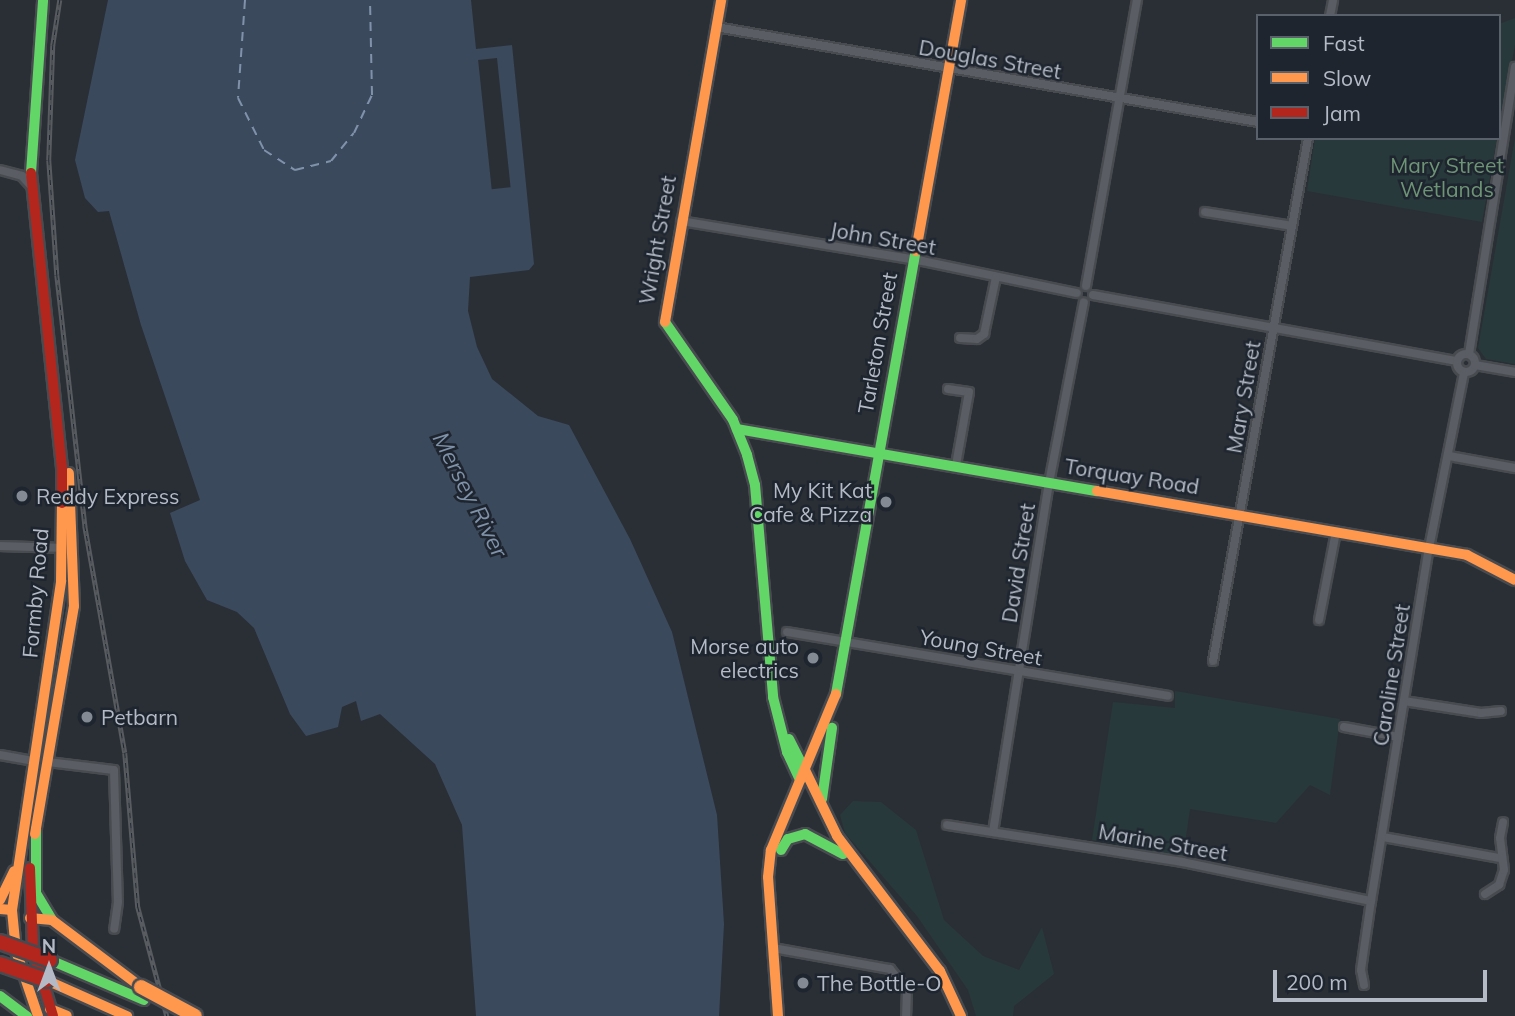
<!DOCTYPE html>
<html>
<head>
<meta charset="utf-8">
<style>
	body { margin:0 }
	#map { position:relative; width:1515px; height:1016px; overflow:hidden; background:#2a2f35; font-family:Mulish,sans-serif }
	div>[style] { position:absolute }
	.green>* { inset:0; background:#28393b }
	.water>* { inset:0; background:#3b495d }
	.pier>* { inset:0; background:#2a2f35; transform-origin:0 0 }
	.ferry>* { height:2px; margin-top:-1px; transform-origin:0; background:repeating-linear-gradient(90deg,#7f92aa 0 9px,transparent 0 16px) }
	.roads { filter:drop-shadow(2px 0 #484b50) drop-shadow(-2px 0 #484b50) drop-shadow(0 2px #484b50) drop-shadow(0 -2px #484b50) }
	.street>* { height:8px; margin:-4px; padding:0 4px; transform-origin:4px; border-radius:4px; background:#5a5d63 }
	.street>.ring { margin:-4px; padding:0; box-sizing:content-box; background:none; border:8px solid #5a5d63; border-radius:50% }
	.fast>* { height:10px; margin:-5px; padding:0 5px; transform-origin:5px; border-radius:5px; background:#63d668 }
	.slow>* { height:10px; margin:-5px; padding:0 5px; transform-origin:5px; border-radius:5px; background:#ff974d }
	.jam>* { height:10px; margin:-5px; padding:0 5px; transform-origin:5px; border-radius:5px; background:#b3261e }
	.rail>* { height:4.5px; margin-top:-2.25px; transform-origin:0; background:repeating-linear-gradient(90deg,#1e252f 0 5px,#585c61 0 10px); box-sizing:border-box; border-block:2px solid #585c61 }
	.bridges { filter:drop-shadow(2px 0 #474b51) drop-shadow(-2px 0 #474b51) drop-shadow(0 2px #474b51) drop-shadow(0 -2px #474b51) }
	.slow-bridge>* { height:14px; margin:-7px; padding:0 7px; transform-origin:7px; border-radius:7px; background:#ff974d }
	.jam-bridge>* { height:14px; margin:-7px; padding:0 7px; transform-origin:7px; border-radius:7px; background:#b3261e }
	.dots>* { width:19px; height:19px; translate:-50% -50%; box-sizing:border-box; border:4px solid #1e252f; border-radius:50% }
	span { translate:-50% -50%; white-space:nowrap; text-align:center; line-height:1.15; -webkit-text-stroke:5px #1e252f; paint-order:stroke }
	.street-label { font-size:21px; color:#b5bbc6 }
	.park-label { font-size:21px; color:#6e9476 }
	.poi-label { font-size:21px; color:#b5bbc6 }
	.right { translate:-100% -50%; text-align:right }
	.left { translate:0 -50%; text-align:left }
	.water-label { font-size:23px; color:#7f92aa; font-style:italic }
	.legend { position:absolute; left:1256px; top:14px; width:245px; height:126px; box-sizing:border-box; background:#1e252f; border:2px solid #5a616b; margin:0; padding:9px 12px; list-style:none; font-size:21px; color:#b5bbc6 }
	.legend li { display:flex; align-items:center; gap:14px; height:35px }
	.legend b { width:35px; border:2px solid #5a616b }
	.north { position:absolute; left:14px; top:932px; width:70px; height:70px; -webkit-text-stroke:5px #1e252f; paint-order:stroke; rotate:0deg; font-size:19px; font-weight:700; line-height:28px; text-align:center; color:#b5bbc6 }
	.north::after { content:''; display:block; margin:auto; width:24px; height:32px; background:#b5bbc6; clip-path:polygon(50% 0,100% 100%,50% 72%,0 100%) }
	.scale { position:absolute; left:1273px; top:970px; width:214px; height:32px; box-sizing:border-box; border:4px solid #b5bbc6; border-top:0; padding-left:9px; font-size:21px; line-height:24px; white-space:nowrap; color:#b5bbc6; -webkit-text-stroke:5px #1e252f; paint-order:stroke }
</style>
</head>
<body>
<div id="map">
	<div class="green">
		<div style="clip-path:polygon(1515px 18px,1515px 45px,1499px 128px,1499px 24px)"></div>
		<div style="clip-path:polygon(1315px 138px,1497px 138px,1482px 222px,1307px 191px)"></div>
		<div style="clip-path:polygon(1515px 138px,1515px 364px,1486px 359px,1478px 348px)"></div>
		<div style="clip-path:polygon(1175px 691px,1340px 719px,1330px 795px,1310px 785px,1276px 823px,1190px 809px,1183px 857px,1092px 840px,1113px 702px,1175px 708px)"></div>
		<div style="clip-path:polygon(853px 801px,881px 802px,916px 830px,944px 920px,983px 956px,1019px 970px,1042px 927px,1054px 974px,1014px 1006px,1013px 1016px,976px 1016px,968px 990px,917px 916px,845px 833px,840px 815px)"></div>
	</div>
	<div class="water">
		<div style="clip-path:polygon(108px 0,471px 0,476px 49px,512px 45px,534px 264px,529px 270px,470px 277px,468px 311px,477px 347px,492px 379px,538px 416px,569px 425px,630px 539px,672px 632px,717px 815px,724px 924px,719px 1016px,476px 1016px,462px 825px,435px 764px,380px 714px,361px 721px,356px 701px,342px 707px,338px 727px,306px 736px,290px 714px,254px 628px,237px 612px,207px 600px,185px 561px,170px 513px,200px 500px,141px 325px,109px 211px,98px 212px,85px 198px,75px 160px)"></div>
	</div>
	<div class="pier">
		<div style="left:497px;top:58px;width:130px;height:19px;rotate:84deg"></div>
	</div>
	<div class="ferry">
		<div style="left:245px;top:0;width:98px;rotate:94.1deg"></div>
		<div style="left:238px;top:98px;width:58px;rotate:63.4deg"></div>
		<div style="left:264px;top:150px;width:37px;rotate:33deg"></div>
		<div style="left:295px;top:170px;width:37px;rotate:-14deg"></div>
		<div style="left:331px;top:161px;width:36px;rotate:-51deg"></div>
		<div style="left:354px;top:133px;width:42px;rotate:-64.7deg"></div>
		<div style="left:372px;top:95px;width:95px;rotate:-91.2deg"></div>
	</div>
	<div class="roads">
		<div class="street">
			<div style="left:1330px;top:16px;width:16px;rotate:-79deg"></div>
			<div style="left:716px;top:27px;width:550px;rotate:9.94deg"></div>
			<div style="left:0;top:170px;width:23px;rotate:15deg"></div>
			<div style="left:22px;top:176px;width:12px;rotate:48deg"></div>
			<div style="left:1205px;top:212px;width:88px;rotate:9.1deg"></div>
			<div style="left:681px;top:221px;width:244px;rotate:9.4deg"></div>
			<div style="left:922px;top:261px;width:158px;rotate:11.7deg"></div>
			<div style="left:1086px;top:286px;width:291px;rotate:-79.9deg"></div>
			<div style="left:1093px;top:295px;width:370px;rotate:10.3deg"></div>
			<div style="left:960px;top:338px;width:17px;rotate:3deg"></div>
			<div style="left:977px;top:339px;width:9px;rotate:-36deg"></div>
			<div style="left:984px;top:334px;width:58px;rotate:-78.1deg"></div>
			<div class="ring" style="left:1457px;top:354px;width:10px;height:10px"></div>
			<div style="left:1469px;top:354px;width:291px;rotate:-80.9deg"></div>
			<div style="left:1475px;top:365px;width:41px;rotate:9.9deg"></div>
			<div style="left:948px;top:389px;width:21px;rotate:8deg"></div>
			<div style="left:969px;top:392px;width:74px;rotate:100.1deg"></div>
			<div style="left:1449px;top:456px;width:67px;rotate:10.3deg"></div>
			<div style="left:0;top:546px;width:62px;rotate:1.8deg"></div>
			<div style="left:1319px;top:620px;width:90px;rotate:-79.1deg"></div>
			<div style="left:787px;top:632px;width:386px;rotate:9.5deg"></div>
			<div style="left:1213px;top:661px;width:532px;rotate:-79.7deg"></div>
			<div style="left:1404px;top:701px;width:78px;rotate:8.9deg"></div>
			<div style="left:1481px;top:713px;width:20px;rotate:-6deg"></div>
			<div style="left:1344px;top:727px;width:55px;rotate:10.5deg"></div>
			<div style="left:0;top:755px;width:35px;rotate:10deg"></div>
			<div style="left:48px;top:762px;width:66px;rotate:6.9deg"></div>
			<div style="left:114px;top:770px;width:132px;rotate:88.3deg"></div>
			<div style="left:118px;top:902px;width:27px;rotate:98deg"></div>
			<div style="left:947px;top:825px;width:238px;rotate:8.9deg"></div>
			<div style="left:1182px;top:862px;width:193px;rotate:11.7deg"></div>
			<div style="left:993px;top:832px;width:353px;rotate:-80.9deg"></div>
			<div style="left:1049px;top:483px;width:184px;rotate:-79.1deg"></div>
			<div style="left:1383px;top:837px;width:119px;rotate:10.2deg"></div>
			<div style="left:1485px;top:894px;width:17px;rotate:-33deg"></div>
			<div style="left:1499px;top:885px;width:16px;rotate:-72deg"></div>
			<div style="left:1504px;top:870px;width:32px;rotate:-97deg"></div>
			<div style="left:1500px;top:838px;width:16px;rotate:-79deg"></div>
			<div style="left:773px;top:948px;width:119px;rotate:10.2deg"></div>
			<div style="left:890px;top:969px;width:27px;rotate:51deg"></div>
			<div style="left:907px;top:990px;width:26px;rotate:92deg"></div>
			<div style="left:1364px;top:985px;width:15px;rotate:-101deg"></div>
			<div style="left:1361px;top:970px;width:70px;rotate:-81.8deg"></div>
			<div style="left:1371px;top:901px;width:358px;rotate:-80.7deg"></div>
			<div style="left:1429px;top:548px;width:178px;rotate:-78.7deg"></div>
		</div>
		<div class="fast">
			<div style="left:31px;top:173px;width:173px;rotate:-86deg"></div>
			<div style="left:665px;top:322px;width:119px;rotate:55.2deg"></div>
			<div style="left:733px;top:420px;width:38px;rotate:68deg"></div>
			<div style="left:747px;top:455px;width:31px;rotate:75deg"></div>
			<div style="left:755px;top:485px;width:213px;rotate:85.1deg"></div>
			<div style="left:773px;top:697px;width:57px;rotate:75.7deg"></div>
			<div style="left:787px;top:752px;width:31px;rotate:65deg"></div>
			<div style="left:737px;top:429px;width:365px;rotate:9.8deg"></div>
			<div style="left:836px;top:694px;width:450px;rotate:-79.8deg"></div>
			<div style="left:789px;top:739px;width:35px;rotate:63deg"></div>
			<div style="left:822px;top:799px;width:72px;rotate:-82deg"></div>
			<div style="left:36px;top:829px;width:64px;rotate:90deg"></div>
			<div style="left:36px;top:893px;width:31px;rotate:59deg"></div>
			<div style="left:781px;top:850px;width:13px;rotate:-58deg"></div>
			<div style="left:788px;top:839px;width:18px;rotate:-16deg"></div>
			<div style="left:805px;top:834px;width:43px;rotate:27.8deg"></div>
			<div style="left:50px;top:960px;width:102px;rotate:23.1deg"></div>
			<div style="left:0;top:996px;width:34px;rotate:37deg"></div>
		</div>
		<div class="slow">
			<div style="left:916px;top:251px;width:255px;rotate:-79.8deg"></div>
			<div style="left:665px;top:322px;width:327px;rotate:-80.1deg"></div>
			<div style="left:1097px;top:491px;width:375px;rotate:9.8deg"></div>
			<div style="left:1467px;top:555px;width:54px;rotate:27.5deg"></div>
			<div style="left:805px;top:770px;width:73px;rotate:64.1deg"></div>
			<div style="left:837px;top:836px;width:170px;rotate:52.7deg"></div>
			<div style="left:940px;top:971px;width:50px;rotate:65deg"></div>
			<div style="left:35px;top:834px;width:231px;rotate:-80.3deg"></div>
			<div style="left:74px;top:606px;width:133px;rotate:-92.2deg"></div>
			<div style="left:0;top:900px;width:32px;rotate:-64deg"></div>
			<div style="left:0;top:909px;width:12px;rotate:5deg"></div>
			<div style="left:30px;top:918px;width:22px;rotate:5deg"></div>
			<div style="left:52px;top:920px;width:111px;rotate:37deg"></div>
			<div style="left:46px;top:980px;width:89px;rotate:24deg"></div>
			<div style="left:50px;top:1009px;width:18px;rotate:22deg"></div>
			<div style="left:38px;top:1016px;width:69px;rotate:-108.7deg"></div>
			<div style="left:16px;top:951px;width:41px;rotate:-95.6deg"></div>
			<div style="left:12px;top:910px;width:333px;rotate:-81.5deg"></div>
			<div style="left:61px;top:581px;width:78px;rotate:-89.3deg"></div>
			<div style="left:778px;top:1016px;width:139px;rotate:-94.1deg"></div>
			<div style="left:768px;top:877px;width:27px;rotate:-84deg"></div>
			<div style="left:771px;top:850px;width:169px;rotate:-67.4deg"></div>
		</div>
		<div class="jam">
			<div style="left:31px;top:173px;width:296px;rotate:84deg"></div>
			<div style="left:62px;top:467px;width:36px;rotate:90deg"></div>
			<div style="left:30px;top:868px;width:82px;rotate:87.9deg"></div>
			<div style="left:33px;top:950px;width:69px;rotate:73.1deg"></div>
		</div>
	</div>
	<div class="rail">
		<div style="left:60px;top:0;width:46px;rotate:98.8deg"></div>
		<div style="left:53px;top:45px;width:115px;rotate:92deg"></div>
		<div style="left:49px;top:160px;width:115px;rotate:86deg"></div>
		<div style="left:57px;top:275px;width:253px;rotate:83.6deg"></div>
		<div style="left:85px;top:526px;width:230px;rotate:80deg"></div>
		<div style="left:125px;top:753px;width:155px;rotate:85.2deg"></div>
		<div style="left:138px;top:907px;width:113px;rotate:75.1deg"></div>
	</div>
	<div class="bridges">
		<div class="slow-bridge">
			<div style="left:141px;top:987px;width:61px;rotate:28.2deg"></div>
		</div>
		<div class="jam-bridge">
			<div style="left:0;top:942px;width:53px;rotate:19.8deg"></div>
			<div style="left:0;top:964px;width:49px;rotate:19.2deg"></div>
		</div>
	</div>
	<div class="dots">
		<div style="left:22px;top:496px;background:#848a93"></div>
		<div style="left:886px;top:502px;background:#848a93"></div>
		<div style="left:813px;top:658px;background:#848a93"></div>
		<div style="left:87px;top:717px;background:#848a93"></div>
		<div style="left:803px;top:983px;background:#848a93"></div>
	</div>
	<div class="street-label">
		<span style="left:990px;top:59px;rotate:10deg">Douglas Street</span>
		<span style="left:883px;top:238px;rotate:10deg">John Street</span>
		<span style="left:657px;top:240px;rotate:-80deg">Wright Street</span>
		<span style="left:877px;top:343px;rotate:-80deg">Tarleton Street</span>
		<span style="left:1243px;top:397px;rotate:-80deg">Mary Street</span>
		<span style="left:1132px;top:476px;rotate:9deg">Torquay Road</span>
		<span style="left:1018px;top:563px;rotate:-81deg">David Street</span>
		<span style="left:35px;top:593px;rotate:-85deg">Formby Road</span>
		<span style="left:981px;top:647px;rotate:10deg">Young Street</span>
		<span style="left:1391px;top:675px;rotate:-81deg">Caroline Street</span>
		<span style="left:1163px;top:842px;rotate:10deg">Marine Street</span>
	</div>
	<div class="park-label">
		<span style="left:1447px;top:177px">Mary Street<br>Wetlands</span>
	</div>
	<div class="poi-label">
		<span class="right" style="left:872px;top:502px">My Kit Kat<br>Cafe &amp; Pizza</span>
		<span class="left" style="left:36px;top:496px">Reddy Express</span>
		<span class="right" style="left:799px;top:658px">Morse auto<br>electrics</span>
		<span class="left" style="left:101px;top:717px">Petbarn</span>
		<span class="left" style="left:817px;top:983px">The Bottle-O</span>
	</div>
	<div class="water-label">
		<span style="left:470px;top:495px;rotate:63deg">Mersey River</span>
	</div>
	<ul class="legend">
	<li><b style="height:9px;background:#63d668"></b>Fast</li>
	<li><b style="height:9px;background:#ff974d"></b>Slow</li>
	<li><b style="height:9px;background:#b3261e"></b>Jam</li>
	</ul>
	<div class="north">N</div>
	<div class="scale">200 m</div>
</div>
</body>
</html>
